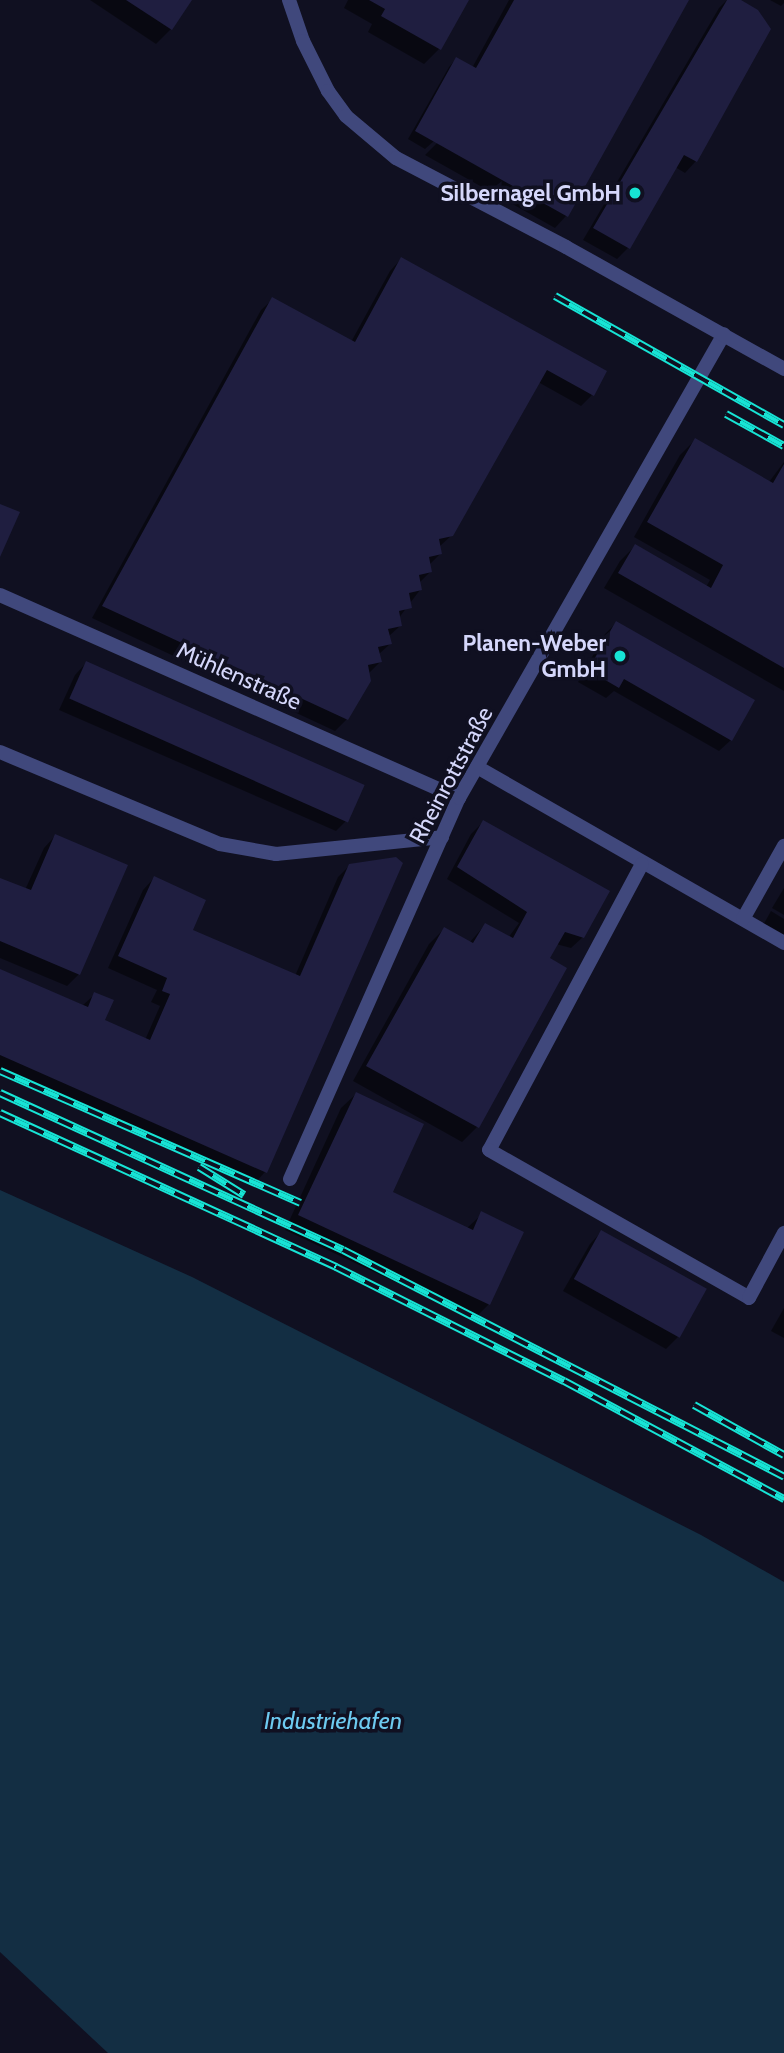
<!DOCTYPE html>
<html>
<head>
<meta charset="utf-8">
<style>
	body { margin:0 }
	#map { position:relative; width:784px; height:2053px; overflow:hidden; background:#101021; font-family:Cabin,sans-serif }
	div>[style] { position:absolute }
	.water>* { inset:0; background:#132e43 }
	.shadow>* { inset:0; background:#0007 }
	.building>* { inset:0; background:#1f1e40; transform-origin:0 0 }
	.service>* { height:14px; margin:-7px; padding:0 7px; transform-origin:7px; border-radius:7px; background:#40487c }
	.minor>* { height:14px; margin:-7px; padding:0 7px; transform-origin:7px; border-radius:7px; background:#40487c }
	.tertiary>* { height:14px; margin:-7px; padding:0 7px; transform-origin:7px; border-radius:7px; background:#40487c }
	.rail>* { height:8px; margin-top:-4px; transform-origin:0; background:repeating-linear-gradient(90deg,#101021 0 16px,#17e4d5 0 32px); box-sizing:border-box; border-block:2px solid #17e4d5 }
	.dots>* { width:19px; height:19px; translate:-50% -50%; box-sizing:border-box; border:4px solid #101021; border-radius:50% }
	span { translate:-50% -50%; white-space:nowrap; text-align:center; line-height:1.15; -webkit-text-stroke:7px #101021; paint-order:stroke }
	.poi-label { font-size:23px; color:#d5d7fb; font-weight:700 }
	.right { translate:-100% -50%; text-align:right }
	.street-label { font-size:23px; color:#d5d7fb }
	.water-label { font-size:24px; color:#6dcaf0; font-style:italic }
</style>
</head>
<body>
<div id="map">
	<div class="water">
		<div style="clip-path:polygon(0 1190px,192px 1277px,701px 1535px,784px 1582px,784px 2053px,108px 2053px,0 1952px)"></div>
	</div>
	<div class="shadow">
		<div style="clip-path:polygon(90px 0,190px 0,171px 29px,156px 44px)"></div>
		<div style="clip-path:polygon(348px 0,467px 0,439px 49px,424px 64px,368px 32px,372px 24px,344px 8px)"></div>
		<div style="clip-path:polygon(509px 0,687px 0,566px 216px,555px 228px,425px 155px,439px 141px,434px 141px,425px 149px,408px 139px,449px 67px,456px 59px,472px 68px)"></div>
		<div style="clip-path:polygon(727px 0,737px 0,696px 161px,685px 173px,675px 167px,628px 248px,617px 259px,583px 240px,719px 8px)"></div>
		<div style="clip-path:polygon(770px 0,784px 0,784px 3px,781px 6px)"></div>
		<div style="clip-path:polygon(401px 259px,592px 395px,581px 406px,538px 382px,452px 535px,439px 547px,441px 553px,429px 565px,431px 571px,419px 583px,420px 590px,398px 619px,400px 626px,388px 637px,390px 644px,378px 655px,380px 662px,368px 674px,347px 719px,335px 731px,92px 618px,261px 310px,273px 299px,351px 342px,390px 271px)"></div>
		<div style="clip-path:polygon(695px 440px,769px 482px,784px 462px,784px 691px,604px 588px,620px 561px,635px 546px,706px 587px,710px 580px,634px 537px,680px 455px)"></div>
		<div style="clip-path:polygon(616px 623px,731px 740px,719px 751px,614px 691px,606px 698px,578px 682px,605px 634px)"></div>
		<div style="clip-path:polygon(86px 663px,347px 820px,336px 831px,59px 710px,75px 675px)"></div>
		<div style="clip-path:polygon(483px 822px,583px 937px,571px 948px,556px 944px,548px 958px,565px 968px,477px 1127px,462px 1142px,353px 1081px,429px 944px,444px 929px,469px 943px,485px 925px,508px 938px,519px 923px,447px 879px,471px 834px)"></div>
		<div style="clip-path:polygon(55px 836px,79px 974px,67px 986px,0 958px,0 880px,25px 890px,44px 848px)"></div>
		<div style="clip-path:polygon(350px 865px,265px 1172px,254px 1184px,0 1071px,0 971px,83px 1005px,95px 994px,103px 1021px,145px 1040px,160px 1006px,151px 1002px,157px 990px,108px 968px,143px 890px,154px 878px,191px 930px,295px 976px,338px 877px)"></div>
		<div style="clip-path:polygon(784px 888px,784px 915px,772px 908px)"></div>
		<div style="clip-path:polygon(771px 911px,784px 919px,784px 940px,762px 927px)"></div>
		<div style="clip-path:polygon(356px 1094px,390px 1193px,466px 1229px,482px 1214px,489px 1304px,474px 1319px,285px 1230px,341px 1108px)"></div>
		<div style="clip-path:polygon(601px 1232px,678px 1337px,666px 1349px,563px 1291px,590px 1244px)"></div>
		<div style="clip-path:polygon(784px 1308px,784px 1338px,771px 1331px)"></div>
	</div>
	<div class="building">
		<div style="clip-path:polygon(126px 0,192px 0,172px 30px)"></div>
		<div style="clip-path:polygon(369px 0,469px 0,441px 50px,381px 16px,385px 9px)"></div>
		<div style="clip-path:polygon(514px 0,689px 0,568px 217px,415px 131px,456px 57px,476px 68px)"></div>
		<div style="clip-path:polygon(727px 0,741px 0,758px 10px,771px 29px,697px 162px,684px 155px,630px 249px,593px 228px)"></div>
		<div style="clip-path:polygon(401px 257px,607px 371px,594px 396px,547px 370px,453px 536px,439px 539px,442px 554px,429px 557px,432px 572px,419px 575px,422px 590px,409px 593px,412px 608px,399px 611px,402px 626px,388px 629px,392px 644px,378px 647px,382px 662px,368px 665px,371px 681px,348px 720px,102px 606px,272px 297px,355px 342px)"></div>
		<div style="clip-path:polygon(695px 438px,773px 483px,784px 464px,784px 668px,618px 573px,635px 544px,711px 588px,723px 565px,647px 522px)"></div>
		<div style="clip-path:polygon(0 504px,20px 512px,0 557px)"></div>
		<div style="clip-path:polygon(616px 621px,755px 700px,732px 741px,624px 679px,619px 688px,588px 670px)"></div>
		<div style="left:86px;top:661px;width:305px;height:41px;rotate:24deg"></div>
		<div style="clip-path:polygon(483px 820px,610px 891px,584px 938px,565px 932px,550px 958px,567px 968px,479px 1128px,366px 1066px,444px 927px,473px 943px,485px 923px,513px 938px,527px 912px,457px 867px)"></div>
		<div style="clip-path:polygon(55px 834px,128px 865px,80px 975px,0 941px,0 878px,31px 890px)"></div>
		<div style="clip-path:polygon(396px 857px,403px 863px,267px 1173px,0 1055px,0 969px,88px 1007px,94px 992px,114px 1000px,105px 1020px,150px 1040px,170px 994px,162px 991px,167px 978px,118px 956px,154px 876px,206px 900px,193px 930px,300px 976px,349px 864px)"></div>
		<div style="clip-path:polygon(356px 1092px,424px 1124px,393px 1192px,473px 1230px,481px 1211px,524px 1232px,490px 1305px,298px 1215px)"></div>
		<div style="left:601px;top:1230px;width:121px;height:56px;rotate:29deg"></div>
	</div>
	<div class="service">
		<div style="left:0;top:752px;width:238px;rotate:22.7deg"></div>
		<div style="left:220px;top:844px;width:57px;rotate:10.1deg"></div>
		<div style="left:276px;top:854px;width:167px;rotate:-5.8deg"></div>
		<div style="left:477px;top:767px;width:354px;rotate:29.8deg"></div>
		<div style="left:642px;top:864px;width:324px;rotate:118.1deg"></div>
		<div style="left:489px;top:1150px;width:299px;rotate:29.6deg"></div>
		<div style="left:749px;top:1298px;width:74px;rotate:-61.7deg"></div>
		<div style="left:743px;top:919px;width:84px;rotate:-60.7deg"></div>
	</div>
	<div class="minor">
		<div style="left:0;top:595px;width:502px;rotate:23.86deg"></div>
		<div style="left:290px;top:1179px;width:417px;rotate:-66.1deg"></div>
		<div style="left:459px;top:798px;width:534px;rotate:-60.27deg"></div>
	</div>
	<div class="tertiary">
		<div style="left:289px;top:0;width:43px;rotate:71.1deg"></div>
		<div style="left:303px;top:41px;width:56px;rotate:63.4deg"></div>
		<div style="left:328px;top:91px;width:31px;rotate:54deg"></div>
		<div style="left:346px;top:116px;width:65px;rotate:40deg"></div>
		<div style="left:396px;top:158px;width:192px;rotate:27.6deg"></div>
		<div style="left:566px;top:247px;width:250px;rotate:29.2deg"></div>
	</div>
	<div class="rail">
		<div style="left:555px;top:296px;width:263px;rotate:29.4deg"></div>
		<div style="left:726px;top:414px;width:66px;rotate:28.9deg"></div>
		<div style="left:0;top:1071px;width:328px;rotate:23.7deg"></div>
		<div style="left:0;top:1093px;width:377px;rotate:24.6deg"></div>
		<div style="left:343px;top:1250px;width:496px;rotate:27.2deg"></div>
		<div style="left:0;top:1113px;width:370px;rotate:24.6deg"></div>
		<div style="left:336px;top:1267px;width:255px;rotate:26.6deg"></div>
		<div style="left:564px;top:1381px;width:250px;rotate:28.2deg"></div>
		<div style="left:199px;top:1167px;width:53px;rotate:31.9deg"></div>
		<div style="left:694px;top:1405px;width:103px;rotate:29.1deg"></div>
	</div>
	<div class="dots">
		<div style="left:635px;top:193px;background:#17e4d5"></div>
		<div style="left:620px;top:656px;background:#17e4d5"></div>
	</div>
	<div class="poi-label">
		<span class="right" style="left:621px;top:193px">Silbernagel GmbH</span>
		<span class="right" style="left:606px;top:656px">Planen-Weber<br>GmbH</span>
	</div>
	<div class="street-label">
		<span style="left:239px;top:676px;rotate:24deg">Mühlenstraße</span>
		<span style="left:451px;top:775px;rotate:-62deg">Rheinrottstraße</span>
	</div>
	<div class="water-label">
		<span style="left:333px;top:1721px">Industriehafen</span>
	</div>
</div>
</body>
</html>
